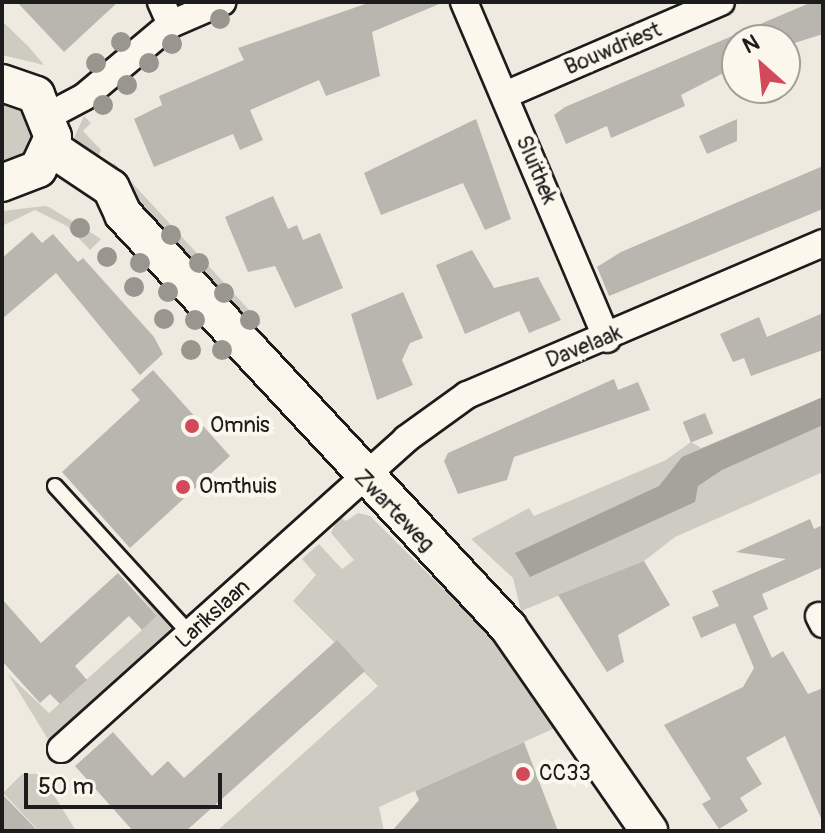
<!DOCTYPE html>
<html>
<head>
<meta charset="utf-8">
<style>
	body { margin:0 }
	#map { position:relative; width:825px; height:833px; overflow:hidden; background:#eeeadf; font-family:Pangolin,sans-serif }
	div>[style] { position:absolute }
	.green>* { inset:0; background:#ceccc2 }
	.water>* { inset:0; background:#a6a39d }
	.building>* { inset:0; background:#b9b6af; transform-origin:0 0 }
	.roads { filter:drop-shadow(2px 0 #1c1c1c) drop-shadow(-2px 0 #1c1c1c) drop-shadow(0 2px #1c1c1c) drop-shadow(0 -2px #1c1c1c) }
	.lane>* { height:14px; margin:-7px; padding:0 7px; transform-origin:7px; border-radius:7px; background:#fbf7ec }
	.street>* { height:26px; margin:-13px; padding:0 13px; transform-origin:13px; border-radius:13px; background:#fbf7ec }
	.secondary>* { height:36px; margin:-18px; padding:0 18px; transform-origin:18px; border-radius:18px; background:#fbf7ec }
	.trees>* { width:20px; height:20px; margin:-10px; border-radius:50%; background:#98968f }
	.dots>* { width:22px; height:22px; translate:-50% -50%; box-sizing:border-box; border:4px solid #fbf7ec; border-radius:50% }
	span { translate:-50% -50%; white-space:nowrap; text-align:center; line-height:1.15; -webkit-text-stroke:8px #fbf7ec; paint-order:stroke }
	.street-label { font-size:22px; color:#1c1c1c }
	.poi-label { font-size:22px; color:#1c1c1c }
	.left { translate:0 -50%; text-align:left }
	.frame { position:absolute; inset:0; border:4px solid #1c1c1c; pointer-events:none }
	.north { position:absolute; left:721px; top:24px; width:80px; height:80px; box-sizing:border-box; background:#fbf7ec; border:2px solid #a29f99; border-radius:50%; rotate:333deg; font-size:22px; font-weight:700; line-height:32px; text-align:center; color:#1c1c1c }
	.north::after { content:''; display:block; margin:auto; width:28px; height:36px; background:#d1495b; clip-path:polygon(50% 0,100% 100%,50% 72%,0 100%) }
	.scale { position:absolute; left:24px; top:773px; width:198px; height:36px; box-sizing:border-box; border:4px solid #1c1c1c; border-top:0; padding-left:10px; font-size:24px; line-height:28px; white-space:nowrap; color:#1c1c1c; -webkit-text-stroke:6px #fbf7ec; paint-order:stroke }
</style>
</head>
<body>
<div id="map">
	<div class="green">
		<div style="clip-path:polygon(2px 21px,29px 47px,44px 65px,2px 55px)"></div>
		<div style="clip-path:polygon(2px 94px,34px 107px,36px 153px,2px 170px)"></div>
		<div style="clip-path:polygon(84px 116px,91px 123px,83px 131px,101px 150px,97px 160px,74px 138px)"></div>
		<div style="clip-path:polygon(114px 163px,261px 323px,251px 332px,173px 247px,110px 168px)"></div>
		<div style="clip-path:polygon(45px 206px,49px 207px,101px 239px,90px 250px,67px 226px,35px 210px,2px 226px,2px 211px)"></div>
		<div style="clip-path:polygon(823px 397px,823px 472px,675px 537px,644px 561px,521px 611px,513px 578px,471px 539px,529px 508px,534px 516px,666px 460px,691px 442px,701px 448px)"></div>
		<div style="clip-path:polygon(358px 513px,370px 516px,485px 630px,555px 728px,379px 807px,384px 831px,217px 831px,378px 686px,293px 601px,316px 575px,302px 559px,319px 544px,342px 569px,354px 560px,331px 533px,339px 516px,346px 521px)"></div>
		<div style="clip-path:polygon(120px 571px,176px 633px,49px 741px,8px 674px,49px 713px,142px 630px,157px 616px)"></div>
		<div style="clip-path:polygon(22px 774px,41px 774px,76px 831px,39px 831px,3px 793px)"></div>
	</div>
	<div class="water">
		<div style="clip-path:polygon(823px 397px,823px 425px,722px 470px,698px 486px,695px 502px,530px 577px,515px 553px,659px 486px,682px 457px)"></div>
	</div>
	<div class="building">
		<div style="clip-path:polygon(17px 2px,118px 2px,64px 52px)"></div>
		<div style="clip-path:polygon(371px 2px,444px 2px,372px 32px,380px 76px,326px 96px,319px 80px,250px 110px,263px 140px,240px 150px,233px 134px,154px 167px,134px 119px,162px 105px,159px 96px,244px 60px,238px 48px)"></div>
		<div style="clip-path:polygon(812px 2px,823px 2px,823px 34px,785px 46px,737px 40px,737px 66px,681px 95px,685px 106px,611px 138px,607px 126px,566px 144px,554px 115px,565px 107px)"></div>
		<div style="clip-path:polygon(476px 119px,511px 219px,485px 230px,463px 183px,381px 215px,364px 173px)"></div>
		<div style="clip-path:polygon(737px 119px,737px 141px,707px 154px,699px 136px)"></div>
		<div style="clip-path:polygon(823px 166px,823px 209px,609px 296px,597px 267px,621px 252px)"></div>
		<div style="clip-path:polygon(273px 196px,288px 229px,297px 225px,303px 240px,320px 233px,343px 288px,295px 308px,275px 266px,248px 272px,225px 217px)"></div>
		<div style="clip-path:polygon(32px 232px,42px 243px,53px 234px,78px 262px,83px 258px,154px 337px,163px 354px,140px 375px,56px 273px,2px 319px,2px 258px)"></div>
		<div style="clip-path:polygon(472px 250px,494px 288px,538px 277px,561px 320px,529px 333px,519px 311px,465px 334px,436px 265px)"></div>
		<div style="clip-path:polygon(403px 292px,423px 338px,410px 343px,402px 360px,413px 385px,377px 400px,351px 314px)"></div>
		<div style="clip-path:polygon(823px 313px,823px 350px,751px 376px,744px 358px,733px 362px,720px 334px,759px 317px,767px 337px)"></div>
		<div style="clip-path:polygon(153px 370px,230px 456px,130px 548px,62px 472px,140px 400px,131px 390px)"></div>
		<div style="clip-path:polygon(614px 379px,618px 390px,638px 382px,650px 410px,514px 457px,507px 480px,458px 494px,444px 461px,448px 453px)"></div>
		<div style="left:705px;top:413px;width:22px;height:24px;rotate:68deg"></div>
		<div style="clip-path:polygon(810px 519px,814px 529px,823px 525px,823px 567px,762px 594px,768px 609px,753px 616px,772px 658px,783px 651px,808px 694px,823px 688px,823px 823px,785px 736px,746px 758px,762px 784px,740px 798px,748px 811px,719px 829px,702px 804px,711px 799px,664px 725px,743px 687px,754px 668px,735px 623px,701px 638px,692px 617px,719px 606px,712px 591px,786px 559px,736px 552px)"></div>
		<div style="clip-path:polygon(644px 561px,670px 605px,618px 635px,624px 662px,607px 672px,558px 595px)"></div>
		<div style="clip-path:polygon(118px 573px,157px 616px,142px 630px,129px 616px,75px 666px,87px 680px,60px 704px,50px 694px,40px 703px,2px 661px,2px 599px,41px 643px)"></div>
		<div style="clip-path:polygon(337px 640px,365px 671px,186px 831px,133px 831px,75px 766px,113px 732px,152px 776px,168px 761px,184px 778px)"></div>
		<div style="clip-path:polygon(524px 742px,558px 831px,392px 831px,419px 800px,415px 791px)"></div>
		<div style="clip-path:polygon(2px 794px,38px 831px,2px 831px)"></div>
	</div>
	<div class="roads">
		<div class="lane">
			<div style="left:55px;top:486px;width:200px;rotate:47.6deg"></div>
		</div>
		<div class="street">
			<div style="left:161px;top:2px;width:24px;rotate:66deg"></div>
			<div style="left:464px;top:2px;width:366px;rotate:67deg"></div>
			<div style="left:505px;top:95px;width:235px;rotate:-23.3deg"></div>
			<div style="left:50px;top:115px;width:38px;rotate:-28deg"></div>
			<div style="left:84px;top:97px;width:114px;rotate:-40deg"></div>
			<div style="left:171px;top:24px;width:56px;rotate:-23.3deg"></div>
			<div style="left:819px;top:616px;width:9px;rotate:63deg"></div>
			<div style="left:61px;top:749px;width:464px;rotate:-41.9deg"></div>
			<div style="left:406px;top:439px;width:75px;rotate:-35.8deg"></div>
			<div style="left:467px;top:395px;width:387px;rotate:-23.1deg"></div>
		</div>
		<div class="secondary">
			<div style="left:2px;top:83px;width:36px;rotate:19deg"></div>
			<div style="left:36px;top:95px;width:45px;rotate:68deg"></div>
			<div style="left:53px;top:137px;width:35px;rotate:115deg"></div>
			<div style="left:38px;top:169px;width:39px;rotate:159deg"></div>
			<div style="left:51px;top:148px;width:72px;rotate:33.7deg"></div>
			<div style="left:111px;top:188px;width:29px;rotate:65deg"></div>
			<div style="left:123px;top:214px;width:565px;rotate:47.01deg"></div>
			<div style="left:508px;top:627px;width:248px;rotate:55.3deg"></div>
		</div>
	</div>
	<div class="trees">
		<div style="left:220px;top:19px"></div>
		<div style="left:121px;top:42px"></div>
		<div style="left:172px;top:44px"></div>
		<div style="left:96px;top:63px"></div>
		<div style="left:149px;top:63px"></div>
		<div style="left:127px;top:85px"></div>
		<div style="left:103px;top:105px"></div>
		<div style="left:80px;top:228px"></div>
		<div style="left:171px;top:235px"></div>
		<div style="left:107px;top:257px"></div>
		<div style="left:140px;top:263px"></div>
		<div style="left:199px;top:263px"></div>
		<div style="left:134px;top:287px"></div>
		<div style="left:168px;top:292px"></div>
		<div style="left:224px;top:293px"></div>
		<div style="left:164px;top:319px"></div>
		<div style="left:195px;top:320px"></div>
		<div style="left:250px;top:320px"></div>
		<div style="left:191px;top:350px"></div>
		<div style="left:222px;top:350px"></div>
	</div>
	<div class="dots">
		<div style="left:192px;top:426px;background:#d1495b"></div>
		<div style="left:183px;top:487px;background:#d1495b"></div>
		<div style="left:523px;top:774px;background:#d1495b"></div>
	</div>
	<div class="street-label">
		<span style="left:613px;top:49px;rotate:-23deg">Bouwdriest</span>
		<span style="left:536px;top:170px;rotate:67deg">Sluithek</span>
		<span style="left:584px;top:347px;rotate:-22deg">Davelaak</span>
		<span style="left:394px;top:511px;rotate:46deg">Zwarteweg</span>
		<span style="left:213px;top:614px;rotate:-42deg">Larikslaan</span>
	</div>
	<div class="poi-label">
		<span class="left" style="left:210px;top:426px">Omnis</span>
		<span class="left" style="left:199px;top:487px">Omthuis</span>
		<span class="left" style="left:539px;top:774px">CC33</span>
	</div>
	<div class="frame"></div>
	<div class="north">N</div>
	<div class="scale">50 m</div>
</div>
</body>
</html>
